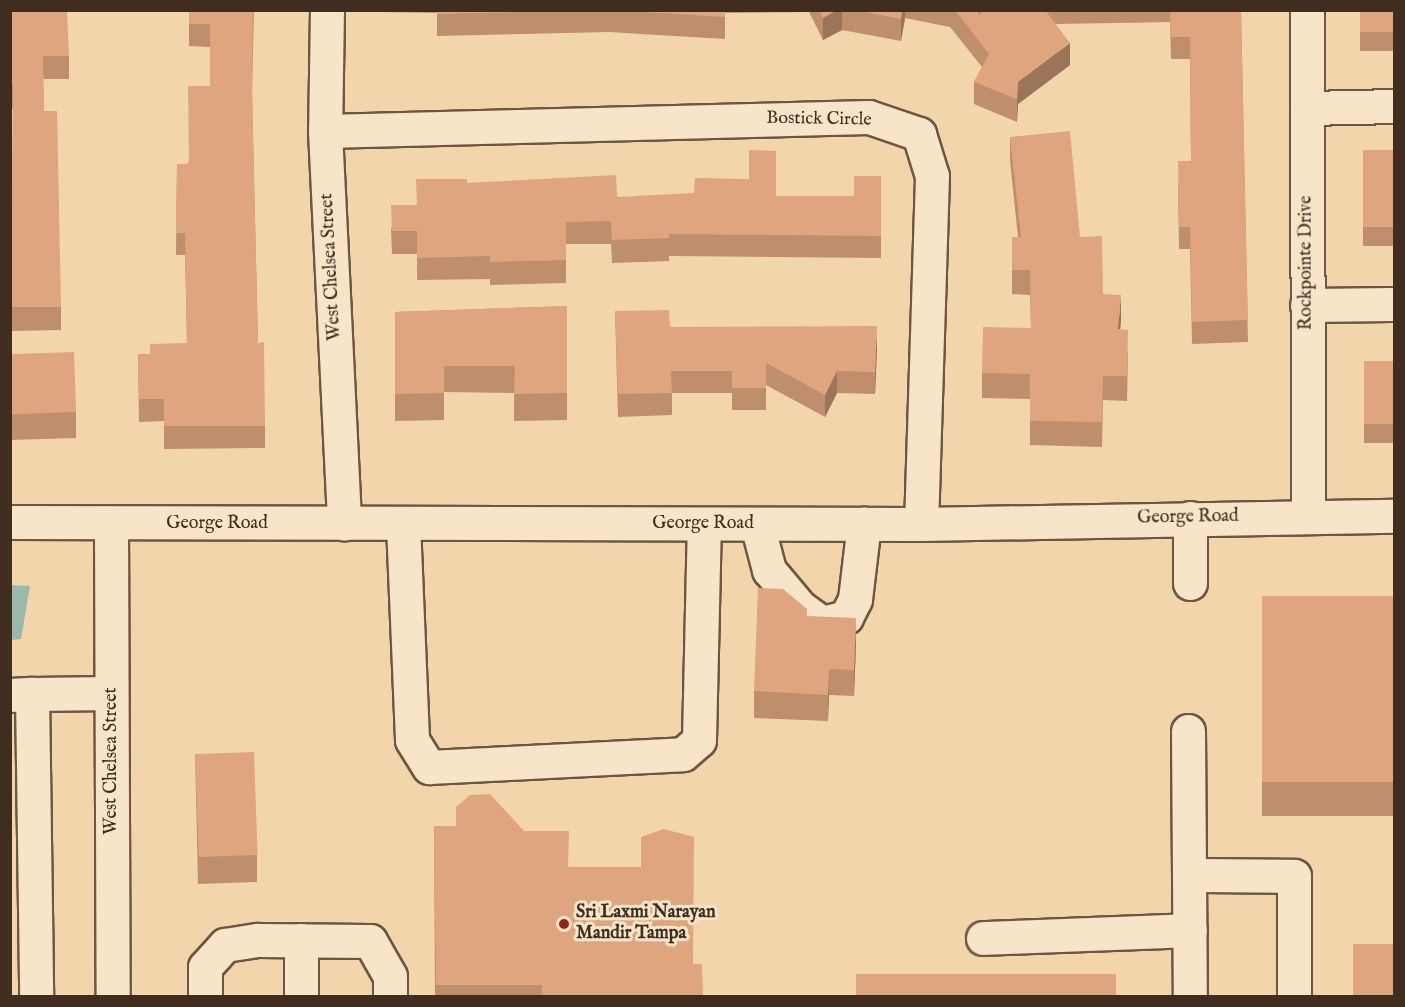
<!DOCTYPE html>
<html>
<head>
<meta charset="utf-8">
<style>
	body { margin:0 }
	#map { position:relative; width:1405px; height:1007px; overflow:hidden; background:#f3d5ac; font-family:"IM FELL English",serif }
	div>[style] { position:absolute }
	.water>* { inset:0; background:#9bb8ad }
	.roads { filter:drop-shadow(2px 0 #6e5643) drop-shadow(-2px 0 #6e5643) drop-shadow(0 2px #6e5643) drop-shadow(0 -2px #6e5643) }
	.minor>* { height:33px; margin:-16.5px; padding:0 16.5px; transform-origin:16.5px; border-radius:16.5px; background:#f7e4c9 }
	.wall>* { inset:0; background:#bf8e6d; transform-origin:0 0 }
	.shaded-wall>* { inset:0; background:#9b7459 }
	.building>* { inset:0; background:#dea57f; transform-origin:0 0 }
	.dots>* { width:16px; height:16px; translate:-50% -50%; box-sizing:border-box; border:3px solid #f7e4c9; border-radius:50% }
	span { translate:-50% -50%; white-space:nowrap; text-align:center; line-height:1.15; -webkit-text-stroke:6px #f7e4c9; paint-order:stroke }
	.street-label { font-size:18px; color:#412c20 }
	.poi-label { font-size:18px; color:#412c20; font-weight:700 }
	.left { translate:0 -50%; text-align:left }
	.frame { position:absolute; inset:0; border:12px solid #412c20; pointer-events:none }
</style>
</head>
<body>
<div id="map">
	<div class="water">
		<div style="clip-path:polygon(11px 585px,30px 586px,21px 639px,11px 640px)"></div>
	</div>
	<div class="roads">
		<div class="minor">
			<div style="left:327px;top:10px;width:121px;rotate:90.9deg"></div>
			<div style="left:325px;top:131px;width:393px;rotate:87.2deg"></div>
			<div style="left:1307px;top:10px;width:506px;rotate:89.89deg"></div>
			<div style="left:1308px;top:108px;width:86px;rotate:-1.3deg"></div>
			<div style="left:325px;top:131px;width:544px;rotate:-1.47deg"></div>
			<div style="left:869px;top:117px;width:53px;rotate:18.8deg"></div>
			<div style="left:919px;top:134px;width:44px;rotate:72.8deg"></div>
			<div style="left:932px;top:176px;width:348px;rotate:91.8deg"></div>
			<div style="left:1307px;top:305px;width:87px;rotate:-0.7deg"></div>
			<div style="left:10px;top:522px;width:911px;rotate:0.13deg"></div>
			<div style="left:921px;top:524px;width:473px;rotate:-1deg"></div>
			<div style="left:403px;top:524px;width:216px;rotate:87.6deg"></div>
			<div style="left:412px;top:740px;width:32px;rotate:58deg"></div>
			<div style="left:429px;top:767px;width:254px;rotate:-2.9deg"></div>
			<div style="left:683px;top:754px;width:21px;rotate:-41deg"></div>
			<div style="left:699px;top:740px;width:216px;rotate:-88.7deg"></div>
			<div style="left:757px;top:524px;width:48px;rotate:75.4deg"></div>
			<div style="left:769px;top:570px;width:48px;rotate:50deg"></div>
			<div style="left:800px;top:607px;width:27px;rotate:36deg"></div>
			<div style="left:822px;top:623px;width:25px;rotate:-14deg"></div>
			<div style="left:846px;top:617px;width:20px;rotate:-63deg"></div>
			<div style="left:855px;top:599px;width:76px;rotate:-83.2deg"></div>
			<div style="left:111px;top:525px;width:471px;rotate:89.8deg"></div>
			<div style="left:1190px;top:583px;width:65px;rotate:-90deg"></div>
			<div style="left:32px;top:694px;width:79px;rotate:-0.7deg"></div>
			<div style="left:10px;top:695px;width:22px;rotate:-3deg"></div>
			<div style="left:32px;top:694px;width:302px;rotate:89.2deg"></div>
			<div style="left:1188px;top:731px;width:265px;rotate:89.6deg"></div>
			<div style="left:1189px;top:875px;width:105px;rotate:0.5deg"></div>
			<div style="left:1294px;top:876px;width:120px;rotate:90deg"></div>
			<div style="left:983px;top:938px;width:207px;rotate:-2.2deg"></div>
			<div style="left:205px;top:996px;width:29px;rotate:-90deg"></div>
			<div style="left:205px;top:967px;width:30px;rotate:-48deg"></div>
			<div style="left:225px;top:945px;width:33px;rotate:-9deg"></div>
			<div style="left:258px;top:940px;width:112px;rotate:0.5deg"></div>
			<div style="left:370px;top:941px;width:40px;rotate:60.3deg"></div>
			<div style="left:390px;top:976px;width:20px;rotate:90deg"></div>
			<div style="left:301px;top:996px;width:56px;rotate:-90deg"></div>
		</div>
	</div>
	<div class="wall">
		<div style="clip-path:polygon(10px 10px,69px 56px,69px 79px,43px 79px,44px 111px,61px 307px,61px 330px,10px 331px,10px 216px,12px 216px,13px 109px,10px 109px)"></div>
		<div style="clip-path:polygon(189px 10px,254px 10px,252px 94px,258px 343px,265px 426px,265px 448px,164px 449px,164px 421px,139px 422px,138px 354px,150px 354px,187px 343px,185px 255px,176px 255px,177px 164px,188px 164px,210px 86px,210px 47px,189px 46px)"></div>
		<div style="clip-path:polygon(382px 10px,983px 10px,983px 12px,984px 10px,1241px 10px,1248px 342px,1192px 344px,1190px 249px,1179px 249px,1178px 183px,1191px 161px,1190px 59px,1171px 59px,1170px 22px,1055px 24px,1070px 65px,1018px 104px,1017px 122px,974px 104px,974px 82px,982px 67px,950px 27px,905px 18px,901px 41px,842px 30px,823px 40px,809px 12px,725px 13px,725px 39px,609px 32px,437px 36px,437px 13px,382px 12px)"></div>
		<div style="left:1360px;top:10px;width:35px;height:41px"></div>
		<div style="clip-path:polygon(1010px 137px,1080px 237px,1103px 294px,1121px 320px,1120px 330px,1128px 354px,1127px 401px,1103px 400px,1102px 447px,1030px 445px,1030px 399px,982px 398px,982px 373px,1031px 328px,1030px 295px,1012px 294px,1012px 237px,1018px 237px,1010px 161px)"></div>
		<div style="left:1363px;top:150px;width:32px;height:96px"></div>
		<div style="clip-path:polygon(881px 176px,881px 258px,669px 256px,669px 261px,612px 263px,611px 244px,566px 244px,566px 283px,490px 285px,490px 279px,417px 280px,417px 254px,392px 254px,391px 228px,416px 205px,467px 183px,617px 197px,854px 196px)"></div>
		<div style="clip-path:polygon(567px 306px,567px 420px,514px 421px,514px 393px,444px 392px,444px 420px,395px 421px,395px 312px)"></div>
		<div style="clip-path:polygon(615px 311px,670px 327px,877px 348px,875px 394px,837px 393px,825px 417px,766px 385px,766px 410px,732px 410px,732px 393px,672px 393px,672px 415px,618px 417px)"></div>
		<div style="clip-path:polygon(10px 354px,76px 412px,76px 438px,10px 440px)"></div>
		<div style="left:1364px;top:361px;width:31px;height:82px"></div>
		<div style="left:1395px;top:596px;width:220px;height:133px;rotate:90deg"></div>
		<div style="clip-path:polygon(807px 616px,856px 645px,854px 696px,829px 695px,828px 721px,754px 718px,754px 691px)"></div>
		<div style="clip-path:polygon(195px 753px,257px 855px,257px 882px,198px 884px)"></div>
		<div style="clip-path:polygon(434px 826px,456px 826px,524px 831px,569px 867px,641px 867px,641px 837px,693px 964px,703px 996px,435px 996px)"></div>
	</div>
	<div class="shaded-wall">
		<div style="clip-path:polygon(837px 10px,842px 10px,842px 30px,823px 40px,823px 18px)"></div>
		<div style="clip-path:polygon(902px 10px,905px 10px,905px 18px,901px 41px,901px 19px)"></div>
		<div style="clip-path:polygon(1070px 43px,1070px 65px,1018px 104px,1017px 122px,1017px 99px,1018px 82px)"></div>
		<div style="clip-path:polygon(1121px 295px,1121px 320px,1118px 354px,1118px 329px)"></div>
		<div style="clip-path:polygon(877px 326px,877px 348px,875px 394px,875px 372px)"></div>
		<div style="clip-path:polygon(837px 371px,837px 393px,825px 417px,825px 395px)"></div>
		<div style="clip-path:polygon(856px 618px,856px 645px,854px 696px,854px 670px)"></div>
		<div style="clip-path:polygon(829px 669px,829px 695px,828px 721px,828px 695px)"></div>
	</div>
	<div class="building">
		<div style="clip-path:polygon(10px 10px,67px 10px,69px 56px,43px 56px,44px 111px,57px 111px,61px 307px,10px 307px,10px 216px,12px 216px,13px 85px,10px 86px)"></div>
		<div style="clip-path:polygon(189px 10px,253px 10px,252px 85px,258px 343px,264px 342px,265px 426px,164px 426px,164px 399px,139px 399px,138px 354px,150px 354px,150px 344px,187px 343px,185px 233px,176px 233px,177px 164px,189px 164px,188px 86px,210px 86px,210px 24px,189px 24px)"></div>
		<div style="clip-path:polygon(437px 10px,603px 10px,437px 14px)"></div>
		<div style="clip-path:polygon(611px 10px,725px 10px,725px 17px)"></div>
		<div style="clip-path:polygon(819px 10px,837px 10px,823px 18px)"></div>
		<div style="clip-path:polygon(855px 10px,902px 10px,901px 19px)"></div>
		<div style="clip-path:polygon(955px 10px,979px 10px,978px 16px,984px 10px,1045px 10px,1070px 43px,1018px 82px,1017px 99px,974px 82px,989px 54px)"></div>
		<div style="clip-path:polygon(1170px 10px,1241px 10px,1248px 320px,1192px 322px,1190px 227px,1179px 227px,1178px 161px,1191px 161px,1190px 37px,1171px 37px)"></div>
		<div style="left:1360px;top:10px;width:35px;height:22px"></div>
		<div style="clip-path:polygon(1070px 131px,1080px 237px,1102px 236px,1103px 294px,1121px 295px,1118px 329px,1128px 330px,1127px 376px,1103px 376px,1102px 422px,1030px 421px,1030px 374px,982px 373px,983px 327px,1031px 328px,1030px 270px,1012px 270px,1012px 237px,1021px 237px,1010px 137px)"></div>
		<div style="clip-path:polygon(749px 150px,776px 151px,776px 196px,854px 196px,854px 176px,881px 176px,881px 236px,669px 234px,669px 238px,612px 240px,611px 221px,566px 222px,566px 260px,490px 262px,490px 256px,417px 258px,417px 231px,392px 231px,391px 205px,417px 205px,416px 179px,467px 179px,467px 183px,616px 175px,617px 197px,694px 193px,695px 178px,749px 179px)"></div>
		<div style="left:1363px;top:150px;width:32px;height:77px"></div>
		<div style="clip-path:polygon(567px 306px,567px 393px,514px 394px,515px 366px,444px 366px,444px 393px,395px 394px,395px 312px)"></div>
		<div style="clip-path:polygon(669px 310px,670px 327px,877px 326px,875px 372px,837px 371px,825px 395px,766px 363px,766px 388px,732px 388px,732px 371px,671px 371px,672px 393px,618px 394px,615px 311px)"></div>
		<div style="left:74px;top:352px;width:60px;height:64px;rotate:88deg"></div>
		<div style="left:1364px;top:361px;width:31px;height:63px"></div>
		<div style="clip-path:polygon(758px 588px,783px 589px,807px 609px,807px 616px,856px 618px,854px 670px,829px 669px,828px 695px,754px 691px)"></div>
		<div style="left:1395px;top:596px;width:186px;height:133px;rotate:90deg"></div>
		<div style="left:254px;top:752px;width:103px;height:59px;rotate:88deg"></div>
		<div style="clip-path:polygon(490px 794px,524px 831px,569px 831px,568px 867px,641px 867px,641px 837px,664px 829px,694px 837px,693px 964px,702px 964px,703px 996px,542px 996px,542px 985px,436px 985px,434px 826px,456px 826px,456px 807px,470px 795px)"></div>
		<div style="left:1353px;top:944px;width:42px;height:52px"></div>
		<div style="left:1116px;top:974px;width:22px;height:260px;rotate:90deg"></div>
	</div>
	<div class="dots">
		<div style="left:564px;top:924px;background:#8f2418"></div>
	</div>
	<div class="street-label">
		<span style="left:819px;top:120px;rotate:1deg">Bostick Circle</span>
		<span style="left:1307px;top:263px;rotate:-90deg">Rockpointe Drive</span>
		<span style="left:332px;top:267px;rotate:-93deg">West Chelsea Street</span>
		<span style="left:1188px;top:518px;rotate:-1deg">George Road</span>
		<span style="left:217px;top:524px">George Road</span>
		<span style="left:703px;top:524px">George Road</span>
		<span style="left:112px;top:761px;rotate:-90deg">West Chelsea Street</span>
	</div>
	<div class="poi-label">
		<span class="left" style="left:576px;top:924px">Sri Laxmi Narayan<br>Mandir Tampa</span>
	</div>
	<div class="frame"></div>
</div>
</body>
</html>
